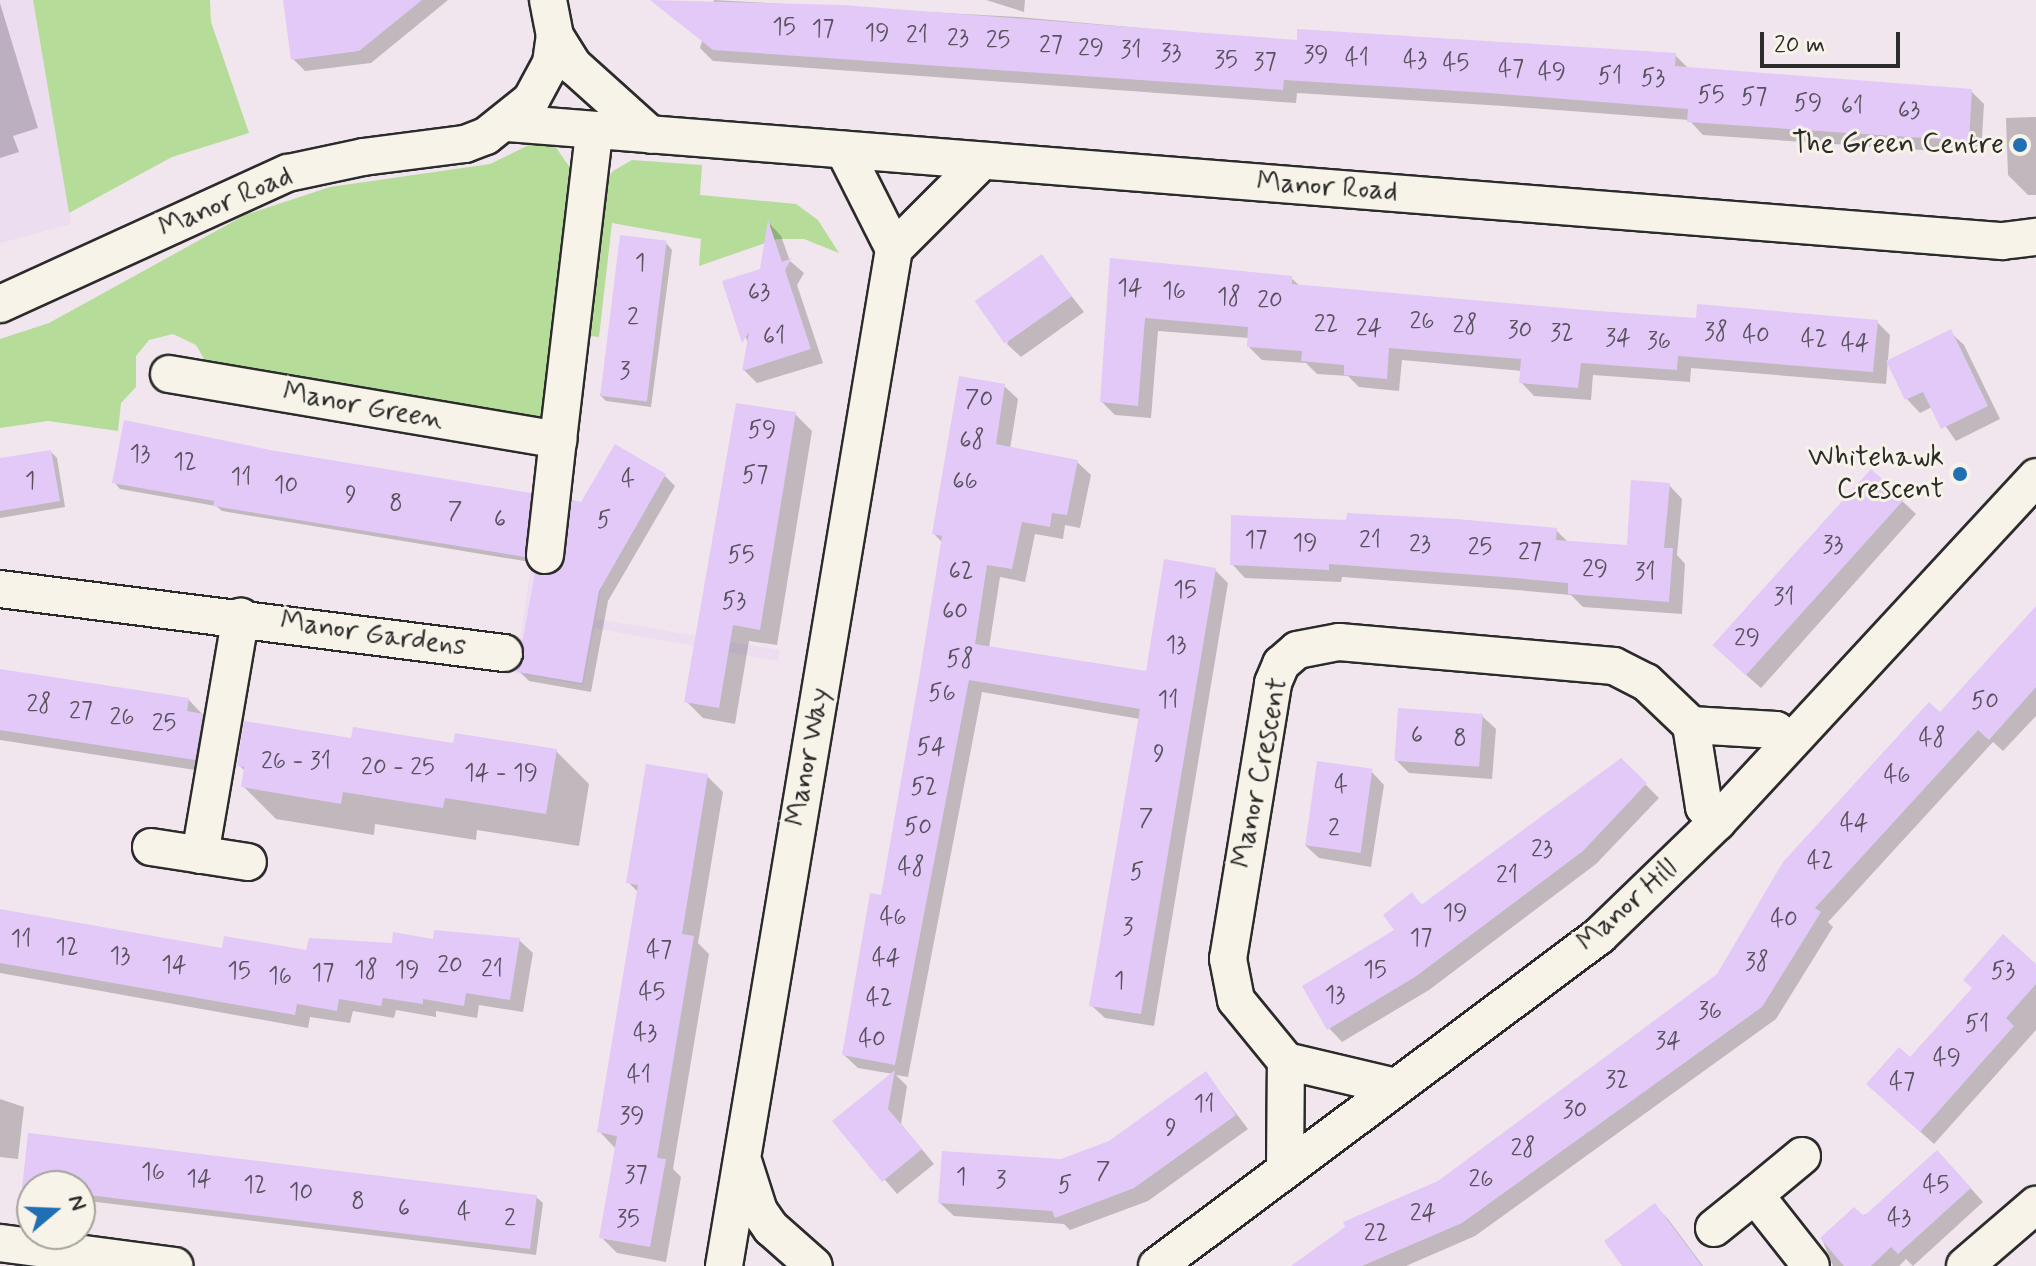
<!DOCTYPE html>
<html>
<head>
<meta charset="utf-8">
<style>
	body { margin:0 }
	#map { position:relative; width:2036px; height:1266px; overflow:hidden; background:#f1e6ed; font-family:Mynerve,sans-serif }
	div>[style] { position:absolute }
	.built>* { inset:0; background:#ecddf0 }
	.green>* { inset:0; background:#b5dd99 }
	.shadow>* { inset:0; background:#0003 }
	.building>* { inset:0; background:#e2c9f8; transform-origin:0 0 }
	.roads { filter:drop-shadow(2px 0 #2b2b2b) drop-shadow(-2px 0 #2b2b2b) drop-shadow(0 2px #2b2b2b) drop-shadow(0 -2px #2b2b2b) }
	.minor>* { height:36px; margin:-18px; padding:0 18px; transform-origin:18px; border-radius:18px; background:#f7f3e8 }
	.dots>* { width:22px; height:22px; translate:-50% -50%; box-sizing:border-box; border:4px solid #f7f3e8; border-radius:50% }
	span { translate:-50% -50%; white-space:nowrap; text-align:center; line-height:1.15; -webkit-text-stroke:6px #f7f3e8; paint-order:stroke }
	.number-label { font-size:24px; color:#59525e }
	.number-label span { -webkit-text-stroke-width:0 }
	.poi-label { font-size:28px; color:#2b2b2b }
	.right { translate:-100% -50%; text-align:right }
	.street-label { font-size:28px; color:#2b2b2b }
	.north { position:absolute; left:16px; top:1170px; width:80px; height:80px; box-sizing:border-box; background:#f7f3e8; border:2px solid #a5a39c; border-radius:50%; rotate:71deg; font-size:22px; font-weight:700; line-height:32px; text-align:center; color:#2b2b2b }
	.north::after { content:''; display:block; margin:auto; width:28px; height:36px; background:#1f6fb2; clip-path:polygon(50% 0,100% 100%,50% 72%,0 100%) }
	.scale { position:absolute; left:1760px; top:32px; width:140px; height:36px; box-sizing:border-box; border:4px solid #2b2b2b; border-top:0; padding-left:10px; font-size:24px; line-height:28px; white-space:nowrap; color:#2b2b2b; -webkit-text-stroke:6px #f7f3e8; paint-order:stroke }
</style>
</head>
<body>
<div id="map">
	<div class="built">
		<div style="clip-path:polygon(0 0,33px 0,71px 224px,0 243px)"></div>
		<div style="clip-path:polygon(533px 553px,604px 567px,596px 619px,779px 650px,778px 661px,594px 628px,583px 685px,515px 673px)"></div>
	</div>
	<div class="green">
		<div style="clip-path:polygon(33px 0,210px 0,211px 22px,249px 133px,172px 157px,69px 213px)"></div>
		<div style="clip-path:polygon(537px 141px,555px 146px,575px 175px,546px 415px,536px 422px,207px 364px,196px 345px,173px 334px,149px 340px,136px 356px,136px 387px,121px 403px,118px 431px,48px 421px,0 428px,0 339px,49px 323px,245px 215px,330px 187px,490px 164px)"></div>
		<div style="clip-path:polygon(632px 160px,702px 165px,700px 195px,796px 204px,818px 220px,839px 253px,804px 239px,777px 239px,699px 266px,701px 239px,612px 223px,599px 337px,583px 335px,603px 186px,613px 171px)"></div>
	</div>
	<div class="shadow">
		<div style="clip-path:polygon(285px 0,448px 0,371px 63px,305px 71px,293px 59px)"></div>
		<div style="clip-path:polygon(714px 0,1018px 17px,1298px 42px,1675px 55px,1689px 69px,1971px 91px,1984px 104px,1981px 154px,1703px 135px,1689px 120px,1504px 106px,1297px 93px,1296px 103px,713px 61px,700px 48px)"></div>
		<div style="clip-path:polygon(986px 0,1025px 0,1024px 12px)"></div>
		<div style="clip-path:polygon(0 3px,38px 128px,13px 136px,19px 152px,0 158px)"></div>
		<div style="clip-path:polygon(2036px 117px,2036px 195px,2028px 195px,2008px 175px,2006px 118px)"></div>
		<div style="clip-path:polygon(770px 224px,781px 236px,790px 261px,804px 273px,797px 285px,823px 363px,757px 383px,744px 370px,749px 346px,725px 282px,762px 270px)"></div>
		<div style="clip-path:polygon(666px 243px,672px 250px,651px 407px,606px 401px,600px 395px)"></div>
		<div style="clip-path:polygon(1041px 257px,1084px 312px,1021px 357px,1007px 344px)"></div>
		<div style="clip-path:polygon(1112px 261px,1291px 278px,1301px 287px,1698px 320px,1877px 322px,1890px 335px,1886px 384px,1691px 368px,1690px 382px,1593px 375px,1591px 400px,1534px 396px,1521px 382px,1522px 371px,1402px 360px,1399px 391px,1359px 387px,1348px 376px,1317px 374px,1306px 363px,1262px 360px,1249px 347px,1249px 338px,1158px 331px,1151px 418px,1115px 415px,1102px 402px)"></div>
		<div style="clip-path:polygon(1950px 332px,1964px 345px,2000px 419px,1956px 441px,1932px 407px,1920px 413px,1907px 399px,1889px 362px)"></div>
		<div style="clip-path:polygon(1004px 386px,1018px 399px,1010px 449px,1077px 462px,1091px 475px,1080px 528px,1065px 525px,1063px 539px,1035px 534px,1025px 582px,1000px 577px,989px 648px,1147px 673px,1215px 570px,1228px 583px,1154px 1026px,1105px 1018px,1091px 1005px,1140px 719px,982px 692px,908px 1077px,896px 1075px,907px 1086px,901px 1124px,934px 1164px,897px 1194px,835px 1121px,893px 1074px,858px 1068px,844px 1055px,883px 897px,943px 543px,934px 534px)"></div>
		<div style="clip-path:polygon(795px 414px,812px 431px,777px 645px,749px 641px,735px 724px,703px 718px,686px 701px)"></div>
		<div style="clip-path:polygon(51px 452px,57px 458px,65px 507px,0 518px,0 460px)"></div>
		<div style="clip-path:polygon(1871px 472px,1916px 514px,1761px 688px,1727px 658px)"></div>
		<div style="clip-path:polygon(665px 476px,675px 486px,608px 601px,591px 692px,529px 681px,519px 671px,553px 577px,564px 568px,582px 504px)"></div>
		<div style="clip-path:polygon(114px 482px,530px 495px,536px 501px,530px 562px,222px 511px,216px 506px,120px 489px)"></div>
		<div style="clip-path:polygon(1669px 485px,1682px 499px,1677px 555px,1685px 564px,1682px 614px,1583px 607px,1571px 595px,1517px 590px,1342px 577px,1341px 582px,1245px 578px,1232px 564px,1556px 530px,1569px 543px,1628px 547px)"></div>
		<div style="clip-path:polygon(2036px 607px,2036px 716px,2003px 751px,1993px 742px,1828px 922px,1833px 927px,1776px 1019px,1475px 1236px,1406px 1266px,1295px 1266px,1439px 1183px,1719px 975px)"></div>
		<div style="clip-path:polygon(0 671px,188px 699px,216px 729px,208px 772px,0 740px)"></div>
		<div style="clip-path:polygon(1482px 716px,1496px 729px,1492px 779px,1409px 773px,1396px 760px)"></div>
		<div style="clip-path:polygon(353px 740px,556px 751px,589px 784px,579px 846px,477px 830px,476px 840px,375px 824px,374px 835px,276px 819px,243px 786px,246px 772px,239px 765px)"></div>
		<div style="clip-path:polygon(1621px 760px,1659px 798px,1596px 864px,1429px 990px,1342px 1042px,1329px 1028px,1397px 930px,1412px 895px,1423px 906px)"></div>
		<div style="clip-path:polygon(1371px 771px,1384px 785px,1371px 867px,1319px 858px,1305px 845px)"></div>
		<div style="clip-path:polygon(707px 776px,723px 792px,698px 943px,709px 954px,673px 1169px,681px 1177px,666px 1262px,617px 1253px,601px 1237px,616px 1149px,599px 1131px,639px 893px,628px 882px)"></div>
		<div style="clip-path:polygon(0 911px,224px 950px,308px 952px,519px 940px,533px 953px,523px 1012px,479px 1005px,477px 1018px,436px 1011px,436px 1017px,396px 1010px,394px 1018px,353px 1011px,350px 1023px,310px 1017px,308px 1028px,0 973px)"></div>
		<div style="clip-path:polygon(2036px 966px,2036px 1030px,1934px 1144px,1882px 1097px,1910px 1060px)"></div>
		<div style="clip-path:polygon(1206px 1074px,1248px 1129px,1148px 1201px,1070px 1230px,1064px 1224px,954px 1216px,940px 1203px,1110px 1142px)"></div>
		<div style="clip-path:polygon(0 1099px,24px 1107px,18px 1159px,0 1157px)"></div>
		<div style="clip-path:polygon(30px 1135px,536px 1197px,543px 1203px,536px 1255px,80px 1200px,80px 1186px,32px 1186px,31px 1194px,24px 1187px)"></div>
		<div style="clip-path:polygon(1951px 1166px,1983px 1202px,1913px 1266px,1906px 1259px,1899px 1266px,1833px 1266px,1822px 1239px)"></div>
		<div style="clip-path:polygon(1655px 1206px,1668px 1219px,1703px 1266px,1625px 1266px)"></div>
	</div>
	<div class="building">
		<div style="clip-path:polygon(283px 0,422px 0,359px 51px,291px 60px)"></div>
		<div style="clip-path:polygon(650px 0,843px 5px,1297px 40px,1297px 29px,1676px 53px,1675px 66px,1972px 89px,1969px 141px,1687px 122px,1688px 109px,1489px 93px,1284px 80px,1283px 90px,713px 50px)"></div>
		<div style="clip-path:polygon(768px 220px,782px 262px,792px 258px,785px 270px,811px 349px,742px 371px,749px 332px,742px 343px,722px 281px,760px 269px)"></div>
		<div style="left:620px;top:235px;width:47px;height:162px;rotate:7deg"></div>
		<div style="left:1042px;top:254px;width:52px;height:82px;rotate:55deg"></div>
		<div style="clip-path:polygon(1110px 258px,1292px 276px,1292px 284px,1585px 310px,1696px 318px,1697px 304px,1878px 320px,1873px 372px,1678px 356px,1677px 370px,1581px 363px,1578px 388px,1519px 383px,1521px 359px,1389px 348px,1387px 379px,1344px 375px,1344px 365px,1301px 361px,1302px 351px,1247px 347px,1248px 327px,1145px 318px,1138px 406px,1100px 402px)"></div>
		<div style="clip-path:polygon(1951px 329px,1988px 406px,1941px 429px,1923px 392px,1905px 400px,1886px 361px)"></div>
		<div style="clip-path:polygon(959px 376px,1005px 384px,996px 444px,1078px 460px,1067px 515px,1052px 513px,1050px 527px,1022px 522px,1012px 569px,987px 565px,975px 644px,1146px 671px,1164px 559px,1216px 568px,1141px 1014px,1089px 1006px,1140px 709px,969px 680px,895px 1065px,842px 1055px,870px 893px,881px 895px,920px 672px,942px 536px,932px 534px)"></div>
		<div style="clip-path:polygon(736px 403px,796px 412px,760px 630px,733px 625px,719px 708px,684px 702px)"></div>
		<div style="clip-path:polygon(124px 420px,270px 450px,531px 493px,525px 557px,213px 506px,214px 501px,112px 483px)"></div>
		<div style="clip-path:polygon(615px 444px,666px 474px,599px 591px,582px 683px,517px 672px,525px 656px,522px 643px,535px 573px,553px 574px,562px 567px,572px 500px,581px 502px)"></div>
		<div style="clip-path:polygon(51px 450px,60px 501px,0 511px,0 458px)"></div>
		<div style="left:1871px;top:469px;width:45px;height:237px;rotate:42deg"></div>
		<div style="clip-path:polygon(1631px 480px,1670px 483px,1664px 548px,1673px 548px,1669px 602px,1568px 594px,1568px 583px,1503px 577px,1329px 564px,1329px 570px,1230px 565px,1231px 515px,1346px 520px,1347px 513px,1457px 519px,1557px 528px,1556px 540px,1627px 545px)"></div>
		<div style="clip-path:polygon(2036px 606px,2036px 687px,1989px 740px,1978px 730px,1815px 908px,1821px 912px,1762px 1007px,1462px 1223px,1362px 1266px,1291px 1266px,1345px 1227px,1343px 1222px,1438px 1181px,1717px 974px,1783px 862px,1929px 702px,1940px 712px)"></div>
		<div style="clip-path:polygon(0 669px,189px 698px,187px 711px,203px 714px,195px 760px,0 730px)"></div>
		<div style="left:1398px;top:708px;width:85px;height:53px;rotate:4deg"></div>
		<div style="clip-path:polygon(244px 721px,351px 738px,353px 727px,453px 743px,455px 733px,557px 749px,546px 814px,445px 798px,443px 808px,343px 792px,341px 804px,241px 787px,244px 767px,237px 766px)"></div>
		<div style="clip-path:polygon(1621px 758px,1647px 783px,1583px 851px,1415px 977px,1327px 1030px,1302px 986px,1394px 930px,1383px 915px,1412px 892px,1421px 905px)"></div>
		<div style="left:1317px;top:761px;width:56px;height:85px;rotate:8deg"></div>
		<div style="clip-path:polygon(646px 764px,708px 774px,682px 934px,694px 936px,657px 1158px,666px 1159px,650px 1247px,599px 1238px,617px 1136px,597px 1132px,638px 885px,626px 883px)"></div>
		<div style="clip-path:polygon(0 909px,222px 948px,224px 936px,306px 950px,309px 938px,392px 943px,393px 932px,433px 939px,434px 930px,520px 938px,510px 1000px,466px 993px,464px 1006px,423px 999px,423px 1004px,383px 998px,381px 1006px,339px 999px,337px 1011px,297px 1004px,295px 1015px,0 963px)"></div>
		<div style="clip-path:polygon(2003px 934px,2036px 964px,2036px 984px,2006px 1018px,2014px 1026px,1920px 1132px,1866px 1084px,1899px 1047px,1910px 1057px,1972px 988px,1963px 980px)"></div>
		<div style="clip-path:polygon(895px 1070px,888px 1109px,922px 1149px,882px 1182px,832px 1121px)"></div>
		<div style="clip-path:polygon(1206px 1071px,1236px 1115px,1134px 1188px,1055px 1218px,1052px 1211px,938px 1203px,942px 1151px,1061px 1159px,1109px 1141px)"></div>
		<div style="clip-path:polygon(28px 1133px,537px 1195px,530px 1249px,80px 1194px,80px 1186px,22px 1188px)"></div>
		<div style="clip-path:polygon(1937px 1150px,1971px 1188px,1898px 1254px,1891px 1247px,1871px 1266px,1844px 1266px,1820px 1238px,1854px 1207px,1864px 1216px)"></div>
		<div style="clip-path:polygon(1655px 1203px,1702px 1266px,1622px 1266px,1604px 1241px)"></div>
	</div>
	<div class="roads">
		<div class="minor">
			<div style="left:548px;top:0;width:37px;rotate:79deg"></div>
			<div style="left:508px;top:123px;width:1499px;rotate:4.52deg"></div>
			<div style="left:2002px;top:241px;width:34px;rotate:-7deg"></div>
			<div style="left:894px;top:249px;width:124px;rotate:-45deg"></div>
			<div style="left:0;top:304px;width:316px;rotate:-24.5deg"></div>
			<div style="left:288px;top:173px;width:77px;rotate:-12deg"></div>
			<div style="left:363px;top:157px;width:103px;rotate:-7.3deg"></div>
			<div style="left:465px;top:144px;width:22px;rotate:-21deg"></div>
			<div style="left:486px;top:136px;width:58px;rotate:-38.7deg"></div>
			<div style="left:531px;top:100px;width:42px;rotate:-61.6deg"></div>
			<div style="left:551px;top:63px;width:27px;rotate:-82deg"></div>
			<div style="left:555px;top:36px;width:36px;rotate:58deg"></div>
			<div style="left:574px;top:66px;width:103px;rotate:41.9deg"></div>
			<div style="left:169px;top:374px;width:395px;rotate:9.6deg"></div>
			<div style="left:558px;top:440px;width:309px;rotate:-83.3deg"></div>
			<div style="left:545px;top:555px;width:116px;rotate:-83.6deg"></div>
			<div style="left:0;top:589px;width:508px;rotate:7.24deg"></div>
			<div style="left:1691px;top:725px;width:83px;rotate:81deg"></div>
			<div style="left:1704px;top:807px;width:20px;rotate:49deg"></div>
			<div style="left:151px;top:847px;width:98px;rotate:8.8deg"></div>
			<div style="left:200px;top:855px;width:242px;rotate:-80.3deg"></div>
			<div style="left:1286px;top:1061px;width:113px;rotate:13.3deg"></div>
			<div style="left:1802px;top:1156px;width:61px;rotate:140.3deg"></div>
			<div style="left:1755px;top:1195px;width:90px;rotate:51.7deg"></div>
			<div style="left:744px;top:1164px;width:49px;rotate:72.3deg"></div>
			<div style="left:759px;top:1211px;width:21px;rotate:55deg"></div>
			<div style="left:771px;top:1228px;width:57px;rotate:41.5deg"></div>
			<div style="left:1285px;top:1169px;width:108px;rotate:-89.5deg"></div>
			<div style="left:1286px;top:1061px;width:79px;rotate:-129.3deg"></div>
			<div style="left:1236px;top:1000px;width:42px;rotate:-101deg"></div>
			<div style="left:1228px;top:959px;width:280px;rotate:-80.7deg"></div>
			<div style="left:1273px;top:683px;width:21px;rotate:-67deg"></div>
			<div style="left:1281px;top:664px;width:21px;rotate:-41deg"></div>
			<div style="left:1297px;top:650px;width:43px;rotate:-10.8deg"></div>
			<div style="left:1339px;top:642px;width:276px;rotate:5deg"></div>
			<div style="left:1614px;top:666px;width:36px;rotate:27deg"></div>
			<div style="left:1646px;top:682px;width:62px;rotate:43.7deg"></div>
			<div style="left:1691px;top:725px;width:85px;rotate:3.4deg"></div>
			<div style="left:1776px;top:730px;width:18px;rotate:43deg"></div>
			<div style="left:1714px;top:1228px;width:53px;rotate:-38.8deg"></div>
			<div style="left:0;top:1243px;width:176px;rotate:7.5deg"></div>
			<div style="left:724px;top:1266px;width:1031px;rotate:-80.51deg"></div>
			<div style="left:894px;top:249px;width:111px;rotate:-116.8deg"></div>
			<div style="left:1157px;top:1266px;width:552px;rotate:-36.75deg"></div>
			<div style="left:1599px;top:936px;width:164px;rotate:-44deg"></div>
			<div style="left:1717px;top:822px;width:470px;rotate:-47.2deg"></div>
			<div style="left:1965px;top:1266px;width:94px;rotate:-40.7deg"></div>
		</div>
	</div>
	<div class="dots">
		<div style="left:2020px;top:145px;background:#1f6fb2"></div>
		<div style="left:1960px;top:474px;background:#1f6fb2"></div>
	</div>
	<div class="number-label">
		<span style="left:784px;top:28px">15</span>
		<span style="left:823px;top:30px">17</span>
		<span style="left:877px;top:34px">19</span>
		<span style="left:917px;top:36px">21</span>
		<span style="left:958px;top:39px">23</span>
		<span style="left:998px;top:41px">25</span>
		<span style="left:1051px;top:46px">27</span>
		<span style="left:1091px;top:49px">29</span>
		<span style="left:1131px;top:51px">31</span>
		<span style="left:1171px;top:54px">33</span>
		<span style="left:1316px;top:56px">39</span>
		<span style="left:1357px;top:59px">41</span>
		<span style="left:1226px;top:61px">35</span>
		<span style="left:1415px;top:61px">43</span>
		<span style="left:1265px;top:63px">37</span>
		<span style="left:1456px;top:64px">45</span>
		<span style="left:1511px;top:70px">47</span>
		<span style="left:1552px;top:73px">49</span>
		<span style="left:1610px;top:77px">51</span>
		<span style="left:1653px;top:79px">53</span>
		<span style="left:1711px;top:96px">55</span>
		<span style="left:1754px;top:98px">57</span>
		<span style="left:1808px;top:104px">59</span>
		<span style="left:1852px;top:107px">61</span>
		<span style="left:1909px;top:111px">63</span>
		<span style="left:640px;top:264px">1</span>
		<span style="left:1130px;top:289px">14</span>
		<span style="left:1174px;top:292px">16</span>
		<span style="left:759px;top:293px">63</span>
		<span style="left:1229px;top:298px">18</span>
		<span style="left:1270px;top:301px">20</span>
		<span style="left:633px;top:318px">2</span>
		<span style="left:1422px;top:322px">26</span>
		<span style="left:1326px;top:325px">22</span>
		<span style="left:1465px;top:326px">28</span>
		<span style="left:1369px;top:329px">24</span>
		<span style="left:1520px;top:331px">30</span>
		<span style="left:1716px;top:333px">38</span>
		<span style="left:1562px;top:334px">32</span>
		<span style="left:1756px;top:336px">40</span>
		<span style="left:774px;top:337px">61</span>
		<span style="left:1618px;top:339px">34</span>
		<span style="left:1814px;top:340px">42</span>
		<span style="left:1659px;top:342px">36</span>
		<span style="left:1855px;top:344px">44</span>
		<span style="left:625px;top:372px">3</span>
		<span style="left:979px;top:400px">70</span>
		<span style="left:762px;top:431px">59</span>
		<span style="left:972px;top:441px">68</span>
		<span style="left:140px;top:455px">13</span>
		<span style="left:185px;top:463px">12</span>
		<span style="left:755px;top:476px">57</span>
		<span style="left:241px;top:478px">11</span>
		<span style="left:628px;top:480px">4</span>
		<span style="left:30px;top:482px">1</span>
		<span style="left:965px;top:482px">66</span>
		<span style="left:286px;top:486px">10</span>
		<span style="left:351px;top:496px">9</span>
		<span style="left:396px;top:504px">8</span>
		<span style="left:455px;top:512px">7</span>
		<span style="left:500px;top:520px">6</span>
		<span style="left:604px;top:521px">5</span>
		<span style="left:1256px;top:541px">17</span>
		<span style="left:1370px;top:541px">21</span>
		<span style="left:1305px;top:544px">19</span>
		<span style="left:1420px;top:545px">23</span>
		<span style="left:1833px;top:546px">33</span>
		<span style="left:1480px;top:548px">25</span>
		<span style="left:1530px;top:553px">27</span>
		<span style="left:741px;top:556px">55</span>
		<span style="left:1595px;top:570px">29</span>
		<span style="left:961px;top:572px">62</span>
		<span style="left:1645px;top:573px">31</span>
		<span style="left:1185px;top:591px">15</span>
		<span style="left:1784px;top:598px">31</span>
		<span style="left:734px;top:602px">53</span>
		<span style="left:955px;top:612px">60</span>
		<span style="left:1747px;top:639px">29</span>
		<span style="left:1176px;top:646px">13</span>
		<span style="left:960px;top:660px">58</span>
		<span style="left:942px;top:694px">56</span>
		<span style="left:1168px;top:701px">11</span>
		<span style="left:1985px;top:702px">50</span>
		<span style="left:39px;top:705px">28</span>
		<span style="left:81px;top:712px">27</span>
		<span style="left:122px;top:718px">26</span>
		<span style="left:164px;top:724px">25</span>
		<span style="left:1417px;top:736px">6</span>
		<span style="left:1460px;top:739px">8</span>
		<span style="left:1932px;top:739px">48</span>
		<span style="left:931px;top:748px">54</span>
		<span style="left:1159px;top:755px">9</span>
		<span style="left:296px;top:762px">26 - 31</span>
		<span style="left:398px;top:768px">20 - 25</span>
		<span style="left:501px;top:774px">14 - 19</span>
		<span style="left:1897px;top:776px">46</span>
		<span style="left:1341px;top:786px">4</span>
		<span style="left:924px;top:788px">52</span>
		<span style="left:1146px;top:819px">7</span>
		<span style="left:1854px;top:824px">44</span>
		<span style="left:918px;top:828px">50</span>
		<span style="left:1334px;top:829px">2</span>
		<span style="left:1542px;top:850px">23</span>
		<span style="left:1820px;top:862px">42</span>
		<span style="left:911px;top:868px">48</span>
		<span style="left:1137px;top:873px">5</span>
		<span style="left:1507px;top:876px">21</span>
		<span style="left:1455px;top:914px">19</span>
		<span style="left:893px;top:918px">46</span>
		<span style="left:1784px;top:920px">40</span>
		<span style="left:1128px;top:928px">3</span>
		<span style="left:1421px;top:939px">17</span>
		<span style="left:21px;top:940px">11</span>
		<span style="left:67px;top:948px">12</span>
		<span style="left:659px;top:951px">47</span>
		<span style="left:120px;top:957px">13</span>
		<span style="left:886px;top:959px">44</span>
		<span style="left:1757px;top:963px">38</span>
		<span style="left:174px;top:966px">14</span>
		<span style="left:450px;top:966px">20</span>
		<span style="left:492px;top:970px">21</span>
		<span style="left:366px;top:971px">18</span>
		<span style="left:407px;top:971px">19</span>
		<span style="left:1375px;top:971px">15</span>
		<span style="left:239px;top:972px">15</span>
		<span style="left:2003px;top:972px">53</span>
		<span style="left:323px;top:974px">17</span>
		<span style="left:280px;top:977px">16</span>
		<span style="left:1119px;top:982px">1</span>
		<span style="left:652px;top:993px">45</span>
		<span style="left:1335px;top:996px">13</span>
		<span style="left:879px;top:999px">42</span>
		<span style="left:1710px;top:1012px">36</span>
		<span style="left:1977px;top:1025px">51</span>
		<span style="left:645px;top:1034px">43</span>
		<span style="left:872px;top:1040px">40</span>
		<span style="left:1668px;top:1042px">34</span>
		<span style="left:1947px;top:1059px">49</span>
		<span style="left:639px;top:1076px">41</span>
		<span style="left:1617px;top:1081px">32</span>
		<span style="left:1902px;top:1083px">47</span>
		<span style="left:1204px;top:1105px">11</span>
		<span style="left:1575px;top:1111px">30</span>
		<span style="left:632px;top:1117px">39</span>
		<span style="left:1171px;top:1129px">9</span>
		<span style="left:1523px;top:1149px">28</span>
		<span style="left:1103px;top:1172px">7</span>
		<span style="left:153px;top:1173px">16</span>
		<span style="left:636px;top:1176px">37</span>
		<span style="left:961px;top:1178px">1</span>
		<span style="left:199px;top:1180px">14</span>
		<span style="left:1481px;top:1180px">26</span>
		<span style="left:1001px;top:1181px">3</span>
		<span style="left:255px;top:1186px">12</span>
		<span style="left:1065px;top:1186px">5</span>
		<span style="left:1936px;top:1186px">45</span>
		<span style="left:301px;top:1193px">10</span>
		<span style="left:358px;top:1202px">8</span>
		<span style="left:404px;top:1209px">6</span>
		<span style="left:464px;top:1213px">4</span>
		<span style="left:1423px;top:1214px">24</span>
		<span style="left:510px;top:1219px">2</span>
		<span style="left:1899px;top:1219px">43</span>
		<span style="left:628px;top:1220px">35</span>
		<span style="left:1376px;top:1234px">22</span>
	</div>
	<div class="poi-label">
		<span class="right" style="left:2004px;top:145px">The Green Centre</span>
		<span class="right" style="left:1944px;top:474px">Whitehawk<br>Crescent</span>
	</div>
	<div class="street-label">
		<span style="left:1327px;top:188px;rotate:4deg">Manor Road</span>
		<span style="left:226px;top:203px;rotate:-23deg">Manor Road</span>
		<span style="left:363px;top:407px;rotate:10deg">Manor Green</span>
		<span style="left:373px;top:635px;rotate:8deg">Manor Gardens</span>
		<span style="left:809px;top:757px;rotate:-80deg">Manor Way</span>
		<span style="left:1261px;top:773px;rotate:-79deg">Manor Crescent</span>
		<span style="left:1628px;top:906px;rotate:-42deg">Manor Hill</span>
	</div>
	<div class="north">N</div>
	<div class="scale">20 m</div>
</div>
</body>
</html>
